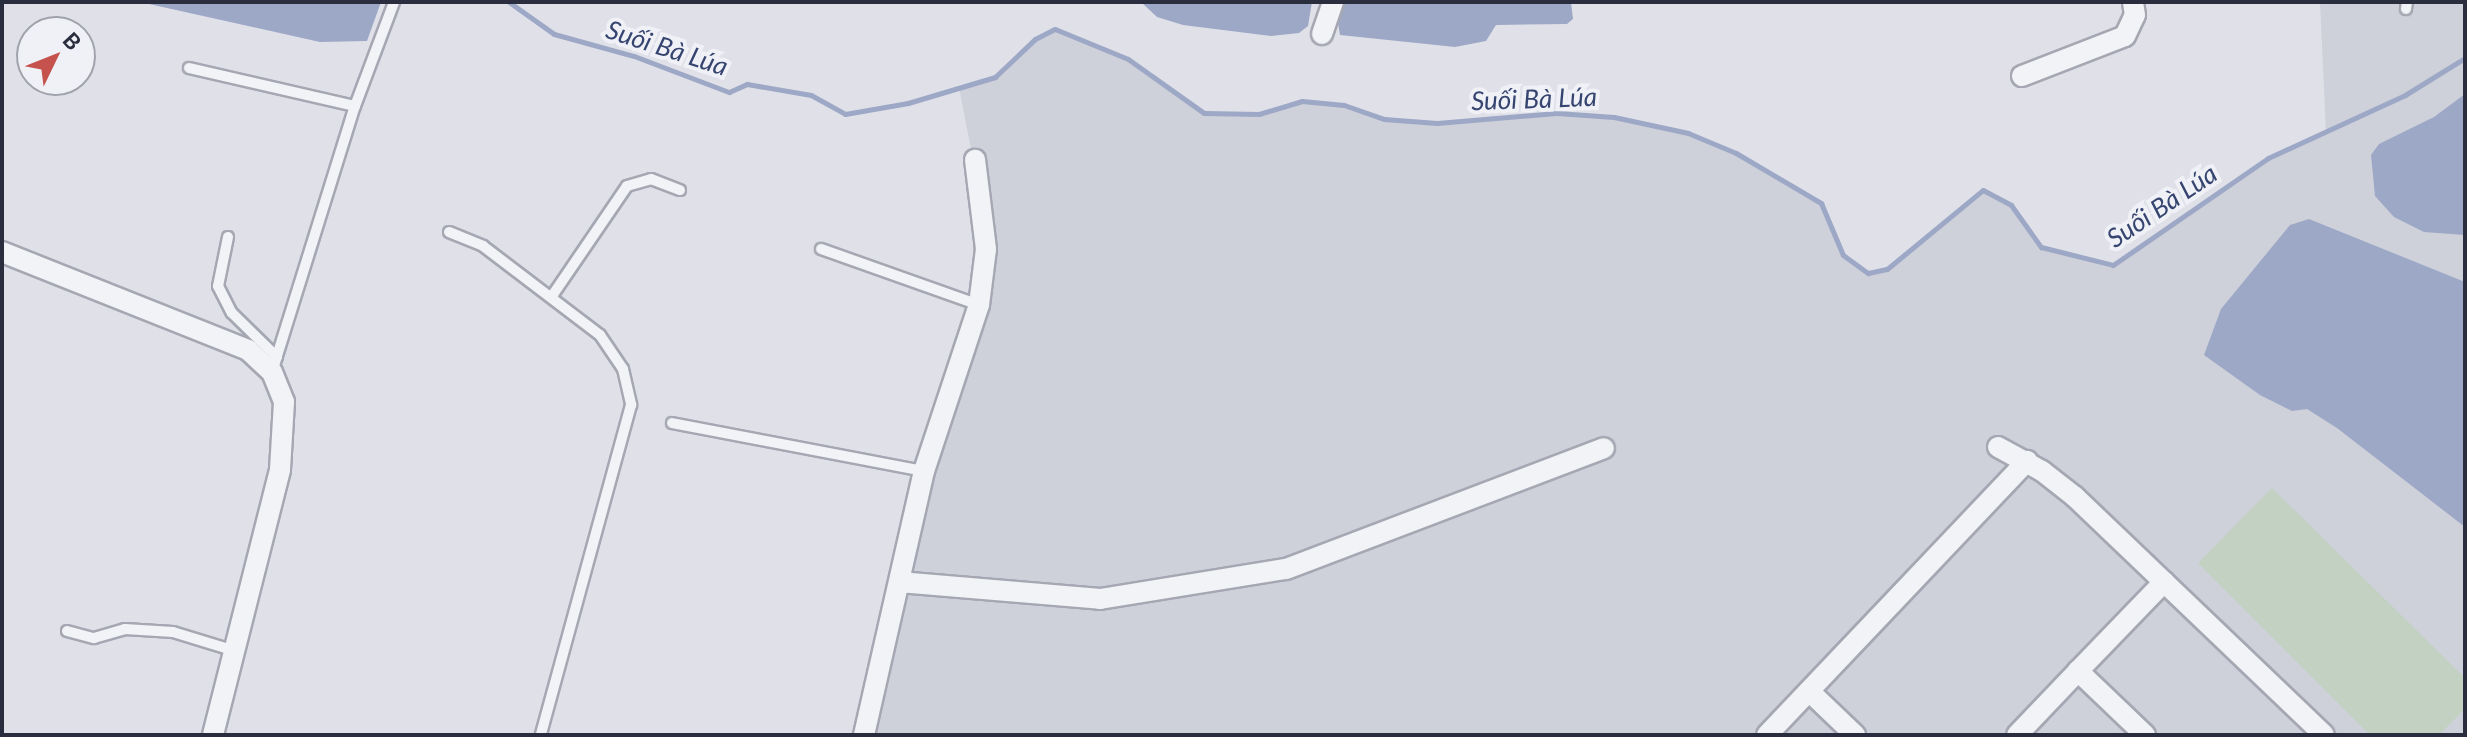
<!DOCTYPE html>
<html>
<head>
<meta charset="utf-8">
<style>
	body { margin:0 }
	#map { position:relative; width:2467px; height:737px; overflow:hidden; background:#e0e1e8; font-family:Lato,sans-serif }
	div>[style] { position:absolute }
	.built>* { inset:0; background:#ced0da }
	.green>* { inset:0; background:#c2d1c1 }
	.water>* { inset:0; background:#9da8c6 }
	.stream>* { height:5px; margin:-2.5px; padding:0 2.5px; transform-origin:2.5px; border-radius:2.5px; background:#9da8c6 }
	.roads { filter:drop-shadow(2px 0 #a5a7b2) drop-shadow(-2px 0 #a5a7b2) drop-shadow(0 2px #a5a7b2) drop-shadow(0 -2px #a5a7b2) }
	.service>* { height:10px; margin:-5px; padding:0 5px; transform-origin:5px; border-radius:5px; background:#f2f3f6 }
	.minor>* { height:20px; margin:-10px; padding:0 10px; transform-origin:10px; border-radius:10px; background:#f2f3f6 }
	span { translate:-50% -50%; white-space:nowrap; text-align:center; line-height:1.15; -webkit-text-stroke:8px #eff1f6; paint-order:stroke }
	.water-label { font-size:26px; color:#364470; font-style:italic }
	.frame { position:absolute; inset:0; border:4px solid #292d3e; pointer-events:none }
	.north { position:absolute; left:16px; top:16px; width:80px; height:80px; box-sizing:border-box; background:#eff1f6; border:2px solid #a0a3ac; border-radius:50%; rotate:47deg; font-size:22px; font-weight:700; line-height:32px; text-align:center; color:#292d3e }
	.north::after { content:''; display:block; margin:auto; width:28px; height:36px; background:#c5524c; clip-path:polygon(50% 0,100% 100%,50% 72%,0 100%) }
</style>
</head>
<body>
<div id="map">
	<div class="built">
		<div style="clip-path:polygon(2320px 2px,2465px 2px,2465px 735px,870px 735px,931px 473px,986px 307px,972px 154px,959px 88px,995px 77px,1035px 39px,1055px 29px,1128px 59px,1204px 113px,1259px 114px,1302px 101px,1344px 105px,1384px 119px,1437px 123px,1557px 113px,1614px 117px,1688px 133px,1736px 153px,1821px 203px,1843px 255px,1868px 273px,1887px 269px,1983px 190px,2011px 205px,2041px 247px,2113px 265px,2268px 158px,2326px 133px)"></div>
	</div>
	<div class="green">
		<div style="clip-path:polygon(2272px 488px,2465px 678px,2465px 709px,2439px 735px,2370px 735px,2198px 563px)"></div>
	</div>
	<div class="water">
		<div style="clip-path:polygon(140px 2px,381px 2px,367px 41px,320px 42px)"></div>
		<div style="clip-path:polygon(1141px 2px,1312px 2px,1308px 26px,1299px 33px,1271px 36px,1183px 25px,1157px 17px)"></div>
		<div style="clip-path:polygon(1342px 2px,1571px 2px,1573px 19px,1567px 24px,1496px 25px,1486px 41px,1455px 47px,1340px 35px,1337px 17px)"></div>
		<div style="clip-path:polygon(2465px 94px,2465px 235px,2424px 232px,2394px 217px,2375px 196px,2371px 155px,2379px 144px,2434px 117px)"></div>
		<div style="clip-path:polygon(2309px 219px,2465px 282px,2465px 527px,2337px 428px,2307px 409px,2292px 411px,2260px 395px,2204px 355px,2221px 309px,2290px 225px)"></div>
	</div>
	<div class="stream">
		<div style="left:509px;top:2px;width:55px;rotate:35.4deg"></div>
		<div style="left:554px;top:34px;width:83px;rotate:15.4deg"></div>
		<div style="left:634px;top:56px;width:102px;rotate:20.8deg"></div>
		<div style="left:729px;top:92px;width:20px;rotate:-24deg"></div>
		<div style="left:747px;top:84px;width:65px;rotate:9.8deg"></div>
		<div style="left:811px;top:95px;width:39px;rotate:29deg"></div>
		<div style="left:845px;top:114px;width:64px;rotate:-9.9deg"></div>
		<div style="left:908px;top:103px;width:91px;rotate:-16.6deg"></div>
		<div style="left:995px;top:77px;width:55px;rotate:-43.5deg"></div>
		<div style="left:1035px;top:39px;width:22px;rotate:-27deg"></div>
		<div style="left:1055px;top:29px;width:79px;rotate:22.3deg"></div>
		<div style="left:1128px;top:59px;width:93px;rotate:35.4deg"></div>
		<div style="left:1204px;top:113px;width:55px;rotate:1deg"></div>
		<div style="left:1259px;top:114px;width:45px;rotate:-16.8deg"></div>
		<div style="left:1302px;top:101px;width:42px;rotate:5.4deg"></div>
		<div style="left:1344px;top:105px;width:42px;rotate:19.3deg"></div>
		<div style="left:1384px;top:119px;width:53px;rotate:4.3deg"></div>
		<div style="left:1437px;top:123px;width:120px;rotate:-4.8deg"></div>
		<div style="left:1557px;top:113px;width:57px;rotate:4deg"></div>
		<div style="left:1614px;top:117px;width:76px;rotate:12.2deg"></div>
		<div style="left:1688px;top:133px;width:52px;rotate:22.6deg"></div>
		<div style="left:1736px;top:153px;width:99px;rotate:30.5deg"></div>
		<div style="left:1821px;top:203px;width:56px;rotate:67.1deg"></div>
		<div style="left:1843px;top:255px;width:31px;rotate:36deg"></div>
		<div style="left:1868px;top:273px;width:19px;rotate:-12deg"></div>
		<div style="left:1887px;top:269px;width:124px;rotate:-39.5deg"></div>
		<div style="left:1983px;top:190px;width:32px;rotate:28deg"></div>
		<div style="left:2011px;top:205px;width:52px;rotate:54.5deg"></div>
		<div style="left:2041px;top:247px;width:74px;rotate:14deg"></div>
		<div style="left:2113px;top:265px;width:188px;rotate:-34.6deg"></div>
		<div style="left:2268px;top:158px;width:151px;rotate:-24.7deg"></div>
		<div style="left:2405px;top:95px;width:70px;rotate:-31.7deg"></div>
	</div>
	<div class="roads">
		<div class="service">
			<div style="left:2406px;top:9px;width:7px;rotate:-82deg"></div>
			<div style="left:189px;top:68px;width:170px;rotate:12.9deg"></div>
			<div style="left:449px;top:232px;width:37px;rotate:22deg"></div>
			<div style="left:483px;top:246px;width:147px;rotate:37.3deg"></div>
			<div style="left:600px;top:335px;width:41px;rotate:55.9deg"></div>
			<div style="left:623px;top:369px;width:37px;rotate:77deg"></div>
			<div style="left:631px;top:405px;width:342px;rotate:105.3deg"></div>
			<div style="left:228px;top:237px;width:50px;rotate:101.5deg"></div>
			<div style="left:218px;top:286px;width:30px;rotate:63deg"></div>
			<div style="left:232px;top:313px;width:63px;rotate:44.4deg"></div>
			<div style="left:821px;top:249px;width:168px;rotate:19.5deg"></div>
			<div style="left:552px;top:296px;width:133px;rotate:-55.7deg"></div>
			<div style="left:627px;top:186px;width:25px;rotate:-16deg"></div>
			<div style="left:651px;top:179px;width:31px;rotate:21deg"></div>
			<div style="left:272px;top:372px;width:279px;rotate:-72.7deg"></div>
			<div style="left:355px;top:106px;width:111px;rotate:-69.4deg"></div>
			<div style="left:672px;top:423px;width:257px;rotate:10.8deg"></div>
			<div style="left:67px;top:631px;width:28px;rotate:15deg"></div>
			<div style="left:94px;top:638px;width:32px;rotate:-16deg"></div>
			<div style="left:125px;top:629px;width:48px;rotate:3.6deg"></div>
			<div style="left:173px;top:632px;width:65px;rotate:17deg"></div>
		</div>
		<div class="minor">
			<div style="left:1322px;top:34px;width:34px;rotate:-71deg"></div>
			<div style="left:2022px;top:76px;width:110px;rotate:-21.2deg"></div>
			<div style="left:2125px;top:36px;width:23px;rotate:-65deg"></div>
			<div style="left:2135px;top:15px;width:13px;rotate:-99deg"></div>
			<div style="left:2px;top:252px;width:265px;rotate:21.7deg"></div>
			<div style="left:248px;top:350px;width:33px;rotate:43deg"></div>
			<div style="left:272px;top:372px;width:32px;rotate:68deg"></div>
			<div style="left:284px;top:402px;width:68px;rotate:93.4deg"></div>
			<div style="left:280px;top:470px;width:273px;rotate:104.2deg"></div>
			<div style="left:1998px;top:447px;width:50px;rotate:28.6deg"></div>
			<div style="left:2042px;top:471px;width:42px;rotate:38.2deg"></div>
			<div style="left:2075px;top:497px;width:344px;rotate:43.7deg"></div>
			<div style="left:899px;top:582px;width:202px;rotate:4.8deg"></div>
			<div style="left:1100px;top:599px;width:188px;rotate:-9.2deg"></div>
			<div style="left:1286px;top:569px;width:340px;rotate:-20.8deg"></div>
			<div style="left:1809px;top:691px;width:64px;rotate:43.7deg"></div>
			<div style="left:864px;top:735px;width:271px;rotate:-77.2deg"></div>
			<div style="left:924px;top:471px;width:175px;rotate:-71.7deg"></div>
			<div style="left:979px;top:305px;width:56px;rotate:-82.9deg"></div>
			<div style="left:986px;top:249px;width:90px;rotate:-97deg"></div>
			<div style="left:1767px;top:735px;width:378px;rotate:-46.5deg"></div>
			<div style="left:2017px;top:735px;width:88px;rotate:-46.4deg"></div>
			<div style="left:2145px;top:735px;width:93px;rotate:-136.3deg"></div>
			<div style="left:2078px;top:671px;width:124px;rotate:-46deg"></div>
		</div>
	</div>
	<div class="water-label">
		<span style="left:667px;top:48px;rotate:18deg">Suối Bà Lúa</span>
		<span style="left:1534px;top:99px;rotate:-2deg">Suối Bà Lúa</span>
		<span style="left:2162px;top:206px;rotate:-34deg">Suối Bà Lúa</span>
	</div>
	<div class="frame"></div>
	<div class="north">B</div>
</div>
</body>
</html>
